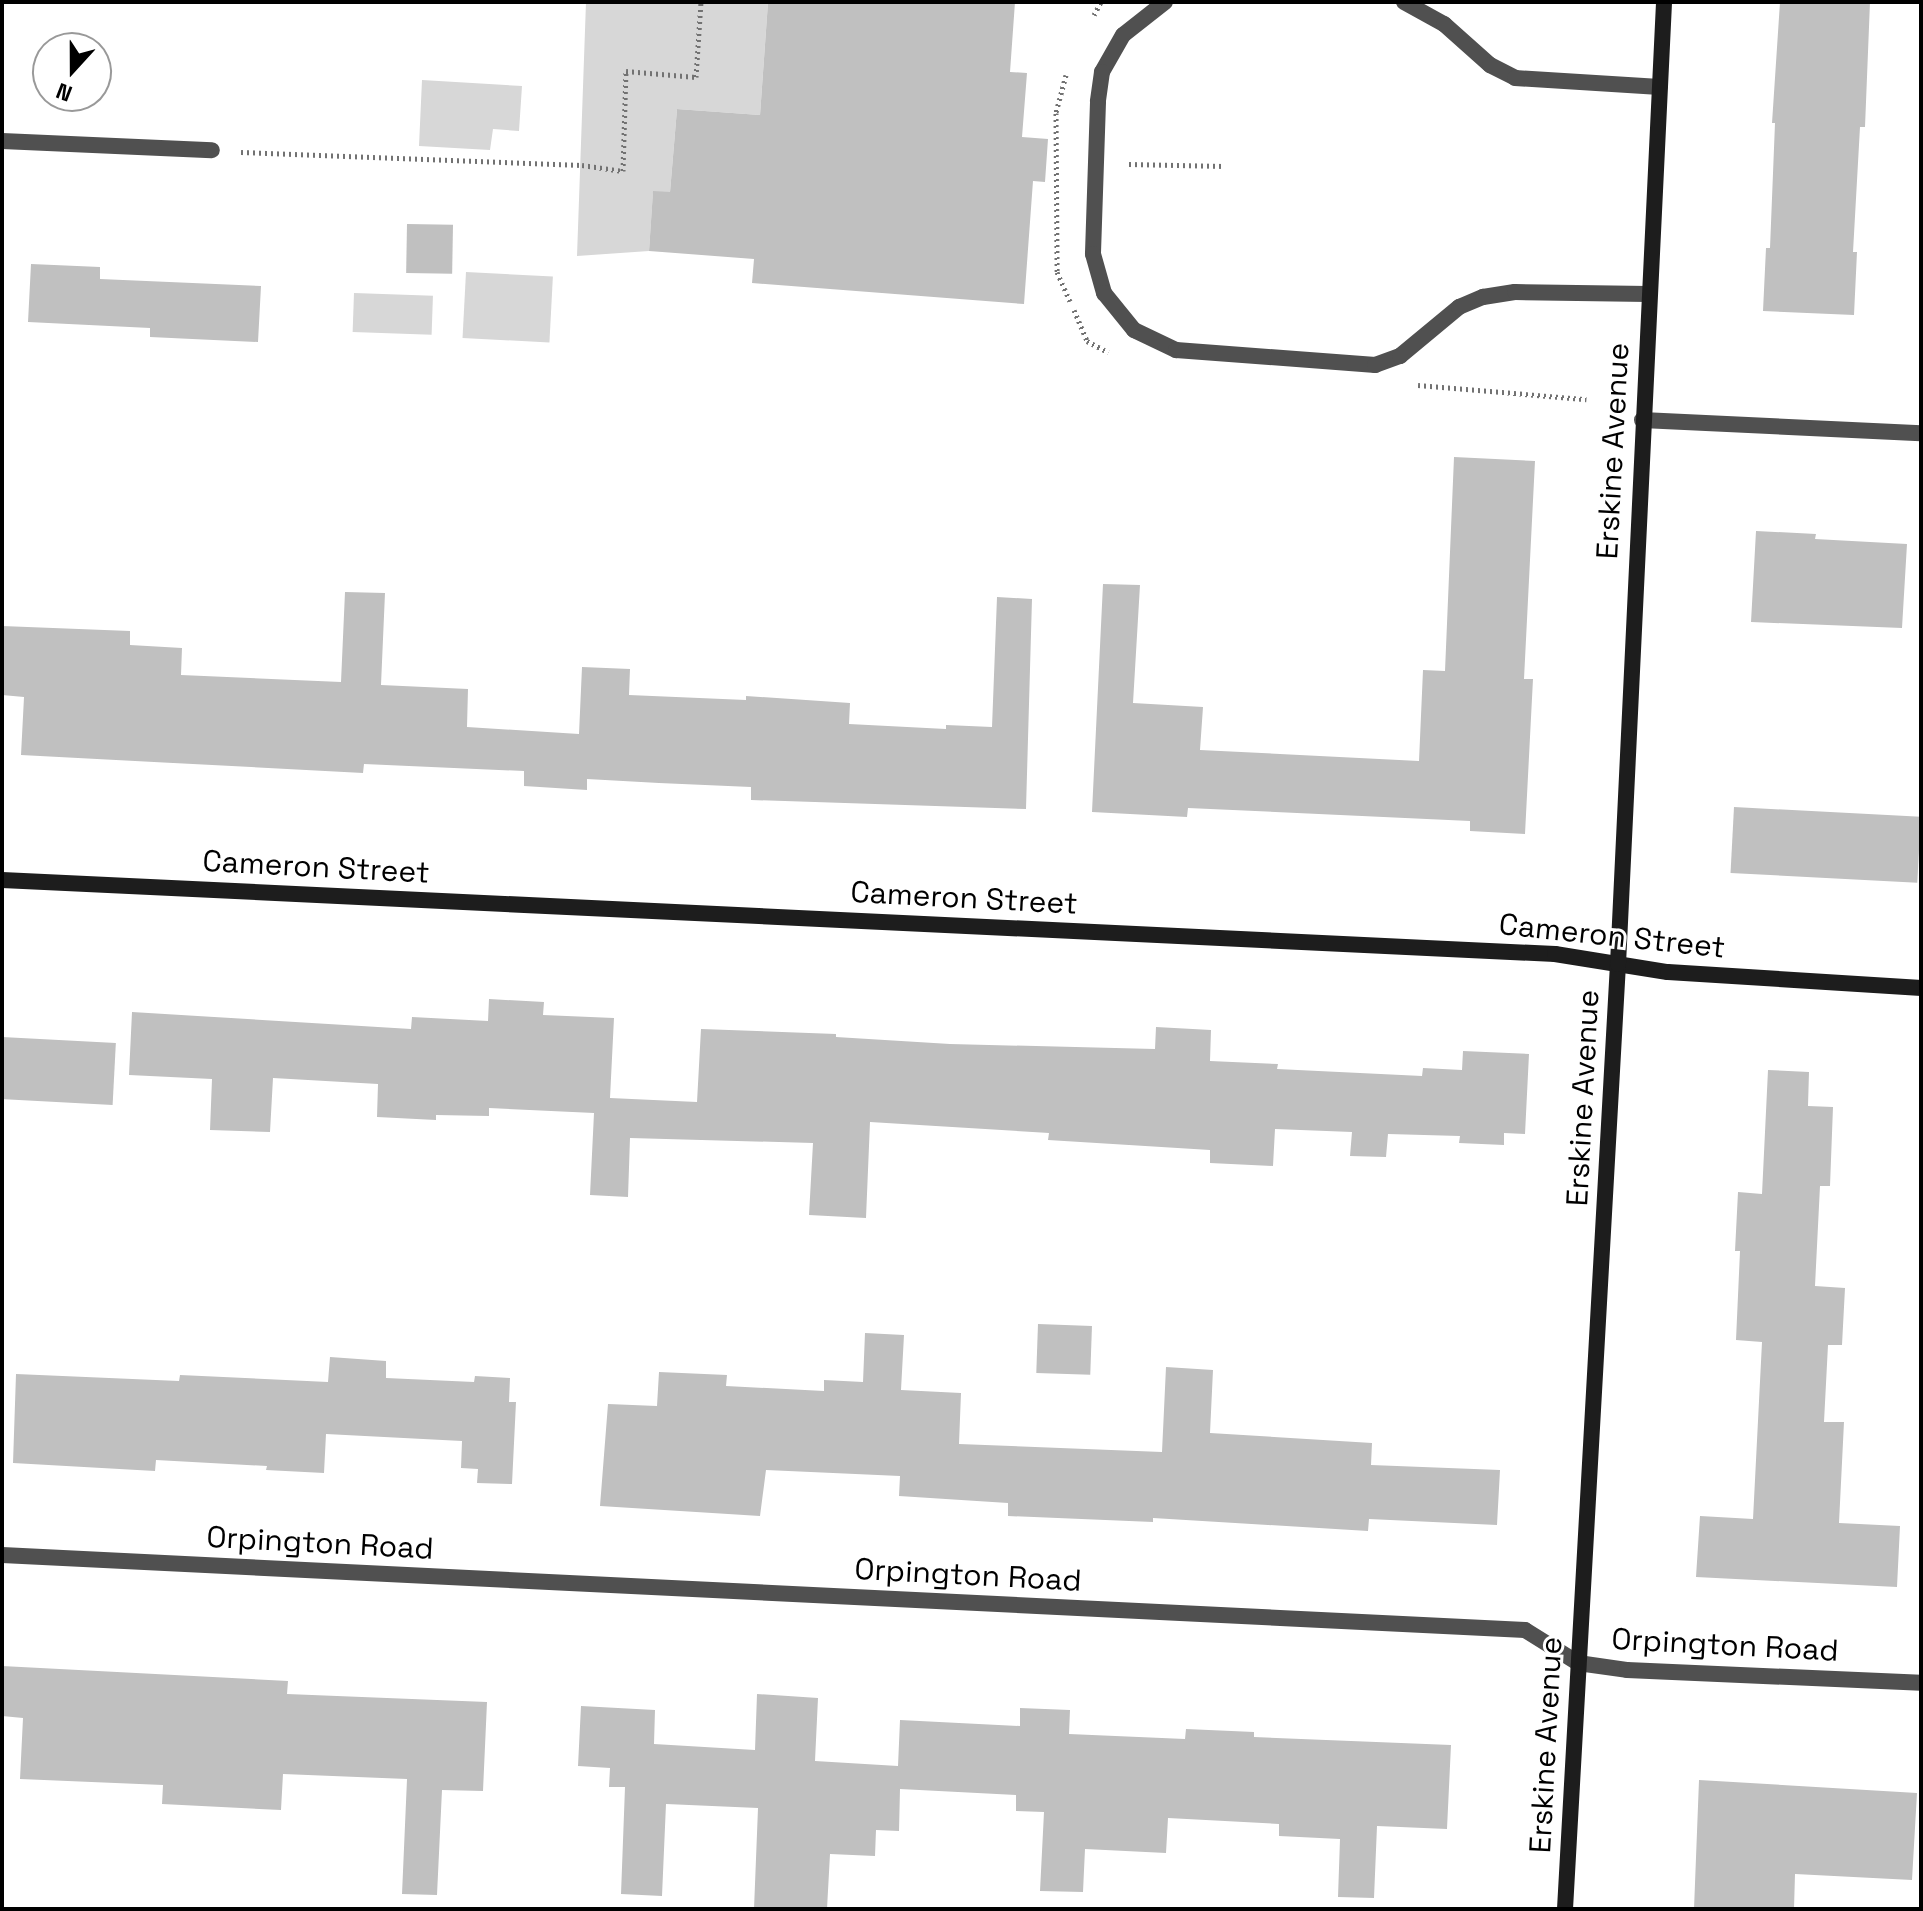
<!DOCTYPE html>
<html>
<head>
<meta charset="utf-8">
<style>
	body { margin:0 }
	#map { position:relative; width:1923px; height:1911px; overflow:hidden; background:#fff; font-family:"Space Grotesk",sans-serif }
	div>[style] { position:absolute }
	.green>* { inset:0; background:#d7d7d7; transform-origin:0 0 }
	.building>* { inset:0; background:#c0c0c0; transform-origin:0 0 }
	.path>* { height:5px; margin-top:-2.5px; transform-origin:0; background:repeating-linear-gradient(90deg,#727272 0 2px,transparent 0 6px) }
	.lane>* { height:16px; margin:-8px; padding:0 8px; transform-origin:8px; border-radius:8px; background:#505050 }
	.street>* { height:16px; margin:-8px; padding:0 8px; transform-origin:8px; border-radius:8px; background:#505050 }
	.secondary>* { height:16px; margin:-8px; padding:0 8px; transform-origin:8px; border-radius:8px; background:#1d1d1d }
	span { translate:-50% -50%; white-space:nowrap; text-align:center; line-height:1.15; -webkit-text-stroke:6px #fff; paint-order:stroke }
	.street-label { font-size:30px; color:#000 }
	.frame { position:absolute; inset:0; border:4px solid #000; pointer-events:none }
	.north { position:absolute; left:32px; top:32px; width:80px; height:80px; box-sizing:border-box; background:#fff; border:2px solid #999; border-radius:50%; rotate:201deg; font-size:22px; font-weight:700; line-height:32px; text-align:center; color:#000 }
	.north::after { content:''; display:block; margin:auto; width:28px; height:36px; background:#000; clip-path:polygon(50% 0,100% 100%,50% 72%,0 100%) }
</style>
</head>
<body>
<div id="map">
	<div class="green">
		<div style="clip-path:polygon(586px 2px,768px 2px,760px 115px,677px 109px,670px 192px,653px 192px,649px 251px,577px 256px)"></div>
		<div style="clip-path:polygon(422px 80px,522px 86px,519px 131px,493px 129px,490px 150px,419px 146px)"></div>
		<div style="left:466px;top:272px;width:87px;height:66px;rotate:3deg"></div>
		<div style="left:354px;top:293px;width:79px;height:39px;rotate:2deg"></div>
	</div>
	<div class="building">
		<div style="clip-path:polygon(768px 2px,1015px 2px,1010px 72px,1027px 73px,1022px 137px,1048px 139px,1045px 182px,1033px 181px,1024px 304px,752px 283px,754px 259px,649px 251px,653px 191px,670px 192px,677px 109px,760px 115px)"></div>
		<div style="clip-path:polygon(1780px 2px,1870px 2px,1865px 127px,1860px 127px,1853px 252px,1857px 252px,1854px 315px,1763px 311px,1766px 248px,1770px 248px,1775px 123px,1772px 123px)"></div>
		<div style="left:407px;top:224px;width:46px;height:49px;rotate:1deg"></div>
		<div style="clip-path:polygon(31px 264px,100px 267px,100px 279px,261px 286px,258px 342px,150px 337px,150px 328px,28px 322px)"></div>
		<div style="clip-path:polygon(1454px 457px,1535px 461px,1524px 679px,1533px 679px,1525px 834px,1470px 831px,1470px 821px,1188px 808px,1187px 817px,1092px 812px,1103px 584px,1140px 585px,1133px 703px,1203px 707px,1200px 750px,1419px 761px,1423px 670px,1445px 671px)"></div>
		<div style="clip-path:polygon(1756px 531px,1816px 534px,1815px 539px,1907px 544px,1902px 628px,1751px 622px)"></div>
		<div style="clip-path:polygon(345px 592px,385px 593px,381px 685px,468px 689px,467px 727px,579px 734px,582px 667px,630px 669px,629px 695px,746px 700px,746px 696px,850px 703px,849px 724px,946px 729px,946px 725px,992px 727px,997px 597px,1032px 599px,1026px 809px,751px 800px,751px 787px,659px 783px,587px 779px,587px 790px,524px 786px,524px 771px,364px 764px,363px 773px,21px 755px,24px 697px,2px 695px,2px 626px,130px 631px,130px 645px,182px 648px,181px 675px,341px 682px)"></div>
		<div style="left:1734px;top:807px;width:187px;height:66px;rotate:3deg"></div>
		<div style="clip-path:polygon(489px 999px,544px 1002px,543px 1015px,614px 1018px,610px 1098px,697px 1102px,701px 1029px,836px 1034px,836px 1037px,950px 1044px,1155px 1049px,1156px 1027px,1211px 1030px,1210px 1061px,1278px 1064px,1277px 1069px,1422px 1076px,1423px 1068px,1462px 1070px,1463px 1051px,1529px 1054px,1525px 1134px,1504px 1133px,1504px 1145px,1459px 1143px,1460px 1136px,1388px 1134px,1386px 1157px,1350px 1156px,1352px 1132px,1275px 1129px,1273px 1166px,1210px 1163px,1210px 1150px,1048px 1140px,1049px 1133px,870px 1122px,866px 1218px,809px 1215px,813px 1143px,630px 1138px,628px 1197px,590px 1195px,594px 1113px,489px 1108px,489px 1116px,436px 1115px,436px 1120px,377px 1117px,378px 1084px,273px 1078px,270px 1132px,210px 1130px,212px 1079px,129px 1075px,132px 1012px,411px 1029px,412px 1017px,488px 1021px)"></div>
		<div style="left:2px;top:1037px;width:114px;height:62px;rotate:3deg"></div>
		<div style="clip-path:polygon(1768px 1070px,1809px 1072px,1808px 1106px,1833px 1107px,1830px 1186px,1820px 1186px,1815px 1286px,1845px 1288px,1842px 1345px,1828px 1345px,1824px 1422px,1844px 1422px,1839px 1523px,1900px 1526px,1897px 1587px,1696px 1577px,1700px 1516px,1753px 1519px,1762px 1342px,1736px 1340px,1740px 1251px,1735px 1251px,1738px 1192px,1762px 1194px)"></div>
		<div style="left:1038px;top:1324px;width:54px;height:49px;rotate:2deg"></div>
		<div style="clip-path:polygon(865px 1333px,904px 1335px,901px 1390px,961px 1393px,959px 1444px,1162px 1452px,1166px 1367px,1213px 1370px,1210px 1433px,1372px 1443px,1371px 1465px,1500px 1470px,1497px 1525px,1369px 1519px,1368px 1531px,1153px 1518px,1153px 1522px,1008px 1516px,1008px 1503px,899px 1496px,900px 1476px,766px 1470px,760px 1516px,600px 1506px,608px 1404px,657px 1406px,659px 1372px,727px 1375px,726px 1386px,824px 1391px,824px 1380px,863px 1382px)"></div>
		<div style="clip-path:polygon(330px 1357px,386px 1361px,386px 1378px,474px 1382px,475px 1376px,510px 1378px,509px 1402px,516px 1402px,512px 1484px,477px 1483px,478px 1469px,461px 1468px,462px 1441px,326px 1434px,324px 1473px,266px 1470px,267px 1466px,156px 1460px,155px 1471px,13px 1463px,16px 1374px,179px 1381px,180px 1375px,328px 1382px)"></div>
		<div style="clip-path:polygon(2px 1666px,288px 1681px,287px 1694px,487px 1702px,483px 1791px,442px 1790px,437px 1895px,402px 1894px,407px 1779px,283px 1774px,281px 1810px,162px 1804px,163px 1785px,20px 1779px,23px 1718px,2px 1716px)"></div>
		<div style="clip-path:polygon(757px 1694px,818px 1698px,815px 1761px,898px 1766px,900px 1720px,1020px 1726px,1020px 1708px,1070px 1710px,1069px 1734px,1185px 1739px,1186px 1729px,1254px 1732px,1254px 1737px,1451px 1745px,1447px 1829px,1377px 1826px,1374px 1898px,1338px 1897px,1340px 1839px,1279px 1836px,1279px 1824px,1168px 1818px,1166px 1853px,1085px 1849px,1083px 1892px,1040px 1891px,1044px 1812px,1016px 1811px,1016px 1795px,900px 1789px,899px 1831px,876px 1830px,875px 1856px,830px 1854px,827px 1909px,754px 1909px,758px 1808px,666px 1804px,662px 1896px,621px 1894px,625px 1787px,609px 1787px,610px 1768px,578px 1766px,581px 1706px,655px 1710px,654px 1744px,755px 1750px)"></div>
		<div style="clip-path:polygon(1699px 1780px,1917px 1793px,1912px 1880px,1795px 1874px,1794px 1909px,1694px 1909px)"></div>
	</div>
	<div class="path">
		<div style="left:1094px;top:15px;width:15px;rotate:-62deg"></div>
		<div style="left:1066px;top:75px;width:39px;rotate:105deg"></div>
		<div style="left:1056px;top:113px;width:159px;rotate:89.6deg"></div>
		<div style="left:1057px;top:272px;width:32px;rotate:66deg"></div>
		<div style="left:241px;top:152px;width:341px;rotate:2.2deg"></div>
		<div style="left:582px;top:165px;width:41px;rotate:8.3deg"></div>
		<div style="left:623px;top:171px;width:100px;rotate:-88.3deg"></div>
		<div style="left:626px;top:71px;width:70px;rotate:4.9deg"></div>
		<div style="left:696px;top:77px;width:75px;rotate:-86.2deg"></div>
		<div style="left:1129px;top:164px;width:95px;rotate:1.2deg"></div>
		<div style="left:1074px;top:310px;width:34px;rotate:67deg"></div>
		<div style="left:1087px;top:341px;width:24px;rotate:28deg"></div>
		<div style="left:1418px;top:385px;width:169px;rotate:4.8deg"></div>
	</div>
	<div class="lane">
		<div style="left:1165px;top:2px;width:53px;rotate:141.8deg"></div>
		<div style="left:1123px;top:35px;width:43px;rotate:119.6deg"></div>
		<div style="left:1102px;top:72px;width:30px;rotate:98deg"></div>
		<div style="left:1098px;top:102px;width:152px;rotate:91.9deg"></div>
		<div style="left:1093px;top:254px;width:41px;rotate:74.2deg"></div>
		<div style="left:1104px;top:293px;width:48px;rotate:51deg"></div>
		<div style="left:1134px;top:330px;width:47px;rotate:25.5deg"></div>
		<div style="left:1176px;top:350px;width:200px;rotate:4.3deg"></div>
		<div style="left:1375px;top:365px;width:27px;rotate:-20deg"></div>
		<div style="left:1400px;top:356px;width:77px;rotate:-39.7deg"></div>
		<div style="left:1459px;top:307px;width:26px;rotate:-23deg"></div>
		<div style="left:1483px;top:297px;width:32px;rotate:-9deg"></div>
		<div style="left:1515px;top:292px;width:133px;rotate:0.9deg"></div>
		<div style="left:1404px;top:2px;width:46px;rotate:28.8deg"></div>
		<div style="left:1444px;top:24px;width:62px;rotate:41.7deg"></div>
		<div style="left:1490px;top:65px;width:28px;rotate:27deg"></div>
		<div style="left:1515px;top:78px;width:145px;rotate:3.6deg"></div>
	</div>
	<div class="street">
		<div style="left:2px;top:141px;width:210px;rotate:2.5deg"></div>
		<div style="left:1642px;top:420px;width:279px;rotate:2.7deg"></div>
		<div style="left:2px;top:1555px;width:1525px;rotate:2.82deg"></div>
		<div style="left:1525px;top:1630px;width:62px;rotate:31.9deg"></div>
		<div style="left:1578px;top:1663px;width:49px;rotate:8.1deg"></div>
		<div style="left:1627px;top:1670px;width:294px;rotate:2.5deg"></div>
	</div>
	<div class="secondary">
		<div style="left:2px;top:880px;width:1555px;rotate:2.73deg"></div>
		<div style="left:1555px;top:954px;width:114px;rotate:9.1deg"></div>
		<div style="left:1668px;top:972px;width:254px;rotate:3.6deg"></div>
		<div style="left:1565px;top:1909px;width:946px;rotate:-86.79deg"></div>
		<div style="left:1618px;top:964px;width:963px;rotate:-87.26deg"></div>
	</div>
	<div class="street-label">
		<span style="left:1613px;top:451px;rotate:-87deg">Erskine Avenue</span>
		<span style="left:316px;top:867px;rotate:3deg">Cameron Street</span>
		<span style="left:964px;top:898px;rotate:3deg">Cameron Street</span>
		<span style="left:1612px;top:936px;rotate:6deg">Cameron Street</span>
		<span style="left:1583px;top:1098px;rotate:-87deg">Erskine Avenue</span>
		<span style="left:320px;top:1543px;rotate:3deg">Orpington Road</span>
		<span style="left:968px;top:1575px;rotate:3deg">Orpington Road</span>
		<span style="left:1725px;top:1645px;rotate:3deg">Orpington Road</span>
		<span style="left:1546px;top:1745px;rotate:-87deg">Erskine Avenue</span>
	</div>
	<div class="frame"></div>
	<div class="north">N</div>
</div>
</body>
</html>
